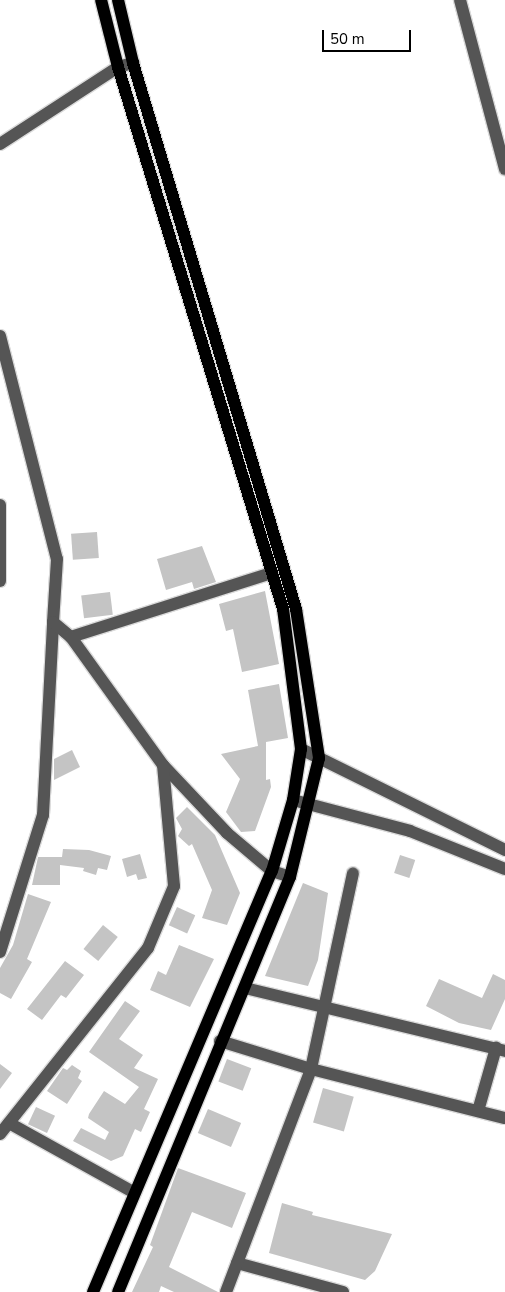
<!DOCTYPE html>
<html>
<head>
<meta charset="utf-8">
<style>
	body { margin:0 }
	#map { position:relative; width:505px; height:1292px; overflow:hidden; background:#fff; font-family:"Nunito Sans",sans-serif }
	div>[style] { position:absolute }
	.building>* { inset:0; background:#c4c4c4; transform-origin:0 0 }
	.roads { filter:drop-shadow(1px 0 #dbdbdb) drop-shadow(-1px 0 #dbdbdb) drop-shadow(0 1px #dbdbdb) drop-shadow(0 -1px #dbdbdb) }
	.minor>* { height:12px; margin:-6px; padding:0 6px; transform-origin:6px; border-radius:6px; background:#555 }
	.major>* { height:12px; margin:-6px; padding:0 6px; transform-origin:6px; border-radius:6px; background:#000 }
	span { translate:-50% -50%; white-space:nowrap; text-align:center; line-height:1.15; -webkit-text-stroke:4px #fff; paint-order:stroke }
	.scale { position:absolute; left:322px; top:30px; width:89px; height:22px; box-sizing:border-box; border:2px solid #000; border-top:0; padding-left:6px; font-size:15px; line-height:18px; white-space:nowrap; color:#000; -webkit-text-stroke:4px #fff; paint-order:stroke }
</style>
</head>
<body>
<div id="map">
	<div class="building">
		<div style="left:97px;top:532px;width:26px;height:26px;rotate:86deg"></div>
		<div style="clip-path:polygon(202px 546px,216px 582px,194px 589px,192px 582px,166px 590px,157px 559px)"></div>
		<div style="clip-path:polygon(265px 591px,279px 664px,242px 672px,233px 629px,226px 631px,219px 604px)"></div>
		<div style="left:110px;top:592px;width:23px;height:29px;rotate:83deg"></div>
		<div style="clip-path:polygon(279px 684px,288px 738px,266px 742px,266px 780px,270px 779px,271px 787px,255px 831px,241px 832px,226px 812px,240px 779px,221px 754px,258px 746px,248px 690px)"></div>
		<div style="clip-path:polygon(72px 750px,80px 767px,54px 780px,54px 759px)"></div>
		<div style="clip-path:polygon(187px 807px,215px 835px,240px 893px,227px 925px,202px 918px,212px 890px,192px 844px,189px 846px,178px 836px,182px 829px,176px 818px)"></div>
		<div style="clip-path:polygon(63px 849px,89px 850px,111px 856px,107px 870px,98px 868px,96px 875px,83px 871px,84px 868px,60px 865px,60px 885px,32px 885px,38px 857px,62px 857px)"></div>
		<div style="clip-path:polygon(140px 854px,147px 878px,138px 880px,136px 874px,127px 877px,122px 859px)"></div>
		<div style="left:400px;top:855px;width:16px;height:19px;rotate:18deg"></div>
		<div style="clip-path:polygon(303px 883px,328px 893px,318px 960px,308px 986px,265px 976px)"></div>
		<div style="clip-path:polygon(28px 894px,51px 902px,27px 959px,32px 962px,11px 999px,0 993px,0 968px,13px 945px)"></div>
		<div style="left:177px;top:907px;width:20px;height:20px;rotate:24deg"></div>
		<div style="left:103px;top:925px;width:19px;height:31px;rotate:39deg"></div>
		<div style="clip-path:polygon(179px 945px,214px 959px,190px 1007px,150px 990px,158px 971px,166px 975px)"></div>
		<div style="clip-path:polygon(65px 961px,84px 975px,66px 998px,61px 995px,42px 1020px,27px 1009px)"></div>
		<div style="clip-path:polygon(493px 974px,505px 980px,505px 999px,491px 1030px,459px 1023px,426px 1006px,439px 979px,482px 998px)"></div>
		<div style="clip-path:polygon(125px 1001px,140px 1011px,119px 1039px,143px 1055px,134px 1068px,158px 1079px,144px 1109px,150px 1112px,141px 1132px,135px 1129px,123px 1156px,111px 1161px,73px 1141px,81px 1128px,105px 1140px,109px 1132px,88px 1118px,89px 1114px,104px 1091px,125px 1104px,139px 1087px,89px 1052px)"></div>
		<div style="left:227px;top:1059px;width:26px;height:24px;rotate:21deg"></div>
		<div style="clip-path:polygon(0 1064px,12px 1073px,0 1089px)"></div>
		<div style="clip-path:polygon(72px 1065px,81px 1071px,78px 1078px,82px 1081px,67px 1104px,47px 1091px,63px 1068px,67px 1070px)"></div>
		<div style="left:323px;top:1088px;width:32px;height:36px;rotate:16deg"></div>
		<div style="left:36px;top:1107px;width:21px;height:19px;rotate:25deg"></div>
		<div style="left:208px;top:1109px;width:36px;height:26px;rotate:23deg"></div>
		<div style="clip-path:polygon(178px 1168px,246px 1193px,232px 1228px,192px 1212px,169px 1267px,218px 1292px,174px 1292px,161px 1286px,159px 1292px,132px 1292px,153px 1247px,150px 1245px)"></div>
		<div style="clip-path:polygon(282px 1203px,313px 1212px,312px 1215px,392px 1234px,375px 1271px,365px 1280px,269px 1253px)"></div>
	</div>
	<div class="roads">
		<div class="minor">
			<div style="left:460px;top:0;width:175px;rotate:75.1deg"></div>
			<div style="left:0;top:144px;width:141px;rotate:-33.1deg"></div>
			<div style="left:118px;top:67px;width:16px;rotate:-15deg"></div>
			<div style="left:0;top:336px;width:230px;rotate:75.7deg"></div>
			<div style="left:57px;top:559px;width:63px;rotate:93.6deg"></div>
			<div style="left:0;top:505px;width:76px;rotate:90deg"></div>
			<div style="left:71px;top:637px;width:211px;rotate:-17.7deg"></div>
			<div style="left:301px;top:749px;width:228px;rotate:26.3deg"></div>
			<div style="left:293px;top:800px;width:121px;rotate:14.8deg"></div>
			<div style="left:410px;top:831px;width:102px;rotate:21.8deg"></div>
			<div style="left:0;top:952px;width:144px;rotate:-72.6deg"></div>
			<div style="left:43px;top:815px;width:193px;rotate:-87deg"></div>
			<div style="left:53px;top:622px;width:23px;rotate:40deg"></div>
			<div style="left:71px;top:637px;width:158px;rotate:54.3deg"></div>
			<div style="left:163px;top:765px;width:93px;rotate:46.7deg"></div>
			<div style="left:227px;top:833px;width:59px;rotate:40.2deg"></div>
			<div style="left:272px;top:871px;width:19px;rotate:18deg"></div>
			<div style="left:245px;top:988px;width:268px;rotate:13.6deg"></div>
			<div style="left:220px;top:1041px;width:95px;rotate:17.1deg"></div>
			<div style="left:311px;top:1069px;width:200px;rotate:14.2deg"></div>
			<div style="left:478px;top:1111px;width:66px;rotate:-74.1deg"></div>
			<div style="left:9px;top:1123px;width:142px;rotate:29.1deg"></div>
			<div style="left:0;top:1134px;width:238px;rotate:-51.5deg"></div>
			<div style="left:148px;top:948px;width:67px;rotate:-67.2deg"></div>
			<div style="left:174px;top:886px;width:121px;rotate:-95.2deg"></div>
			<div style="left:237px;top:1263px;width:110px;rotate:15.3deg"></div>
			<div style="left:226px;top:1292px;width:239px;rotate:-69.1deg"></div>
			<div style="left:311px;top:1069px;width:200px;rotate:-77.9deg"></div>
		</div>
		<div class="major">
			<div style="left:118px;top:0;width:65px;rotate:76.6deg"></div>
			<div style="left:133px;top:63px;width:570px;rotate:73.38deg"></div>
			<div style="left:296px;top:609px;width:151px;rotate:81.2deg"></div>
			<div style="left:319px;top:758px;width:122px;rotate:103.7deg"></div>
			<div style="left:290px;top:877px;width:449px;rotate:112.5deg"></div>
			<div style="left:93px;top:1292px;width:457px;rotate:-67deg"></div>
			<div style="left:272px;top:871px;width:74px;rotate:-73.5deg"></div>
			<div style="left:293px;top:800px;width:52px;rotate:-81.1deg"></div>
			<div style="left:301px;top:749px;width:141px;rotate:-97.3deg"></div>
			<div style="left:283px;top:609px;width:567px;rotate:-106.93deg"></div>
			<div style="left:118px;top:67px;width:69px;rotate:-104.2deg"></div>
		</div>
	</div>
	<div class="scale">50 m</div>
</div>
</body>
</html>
